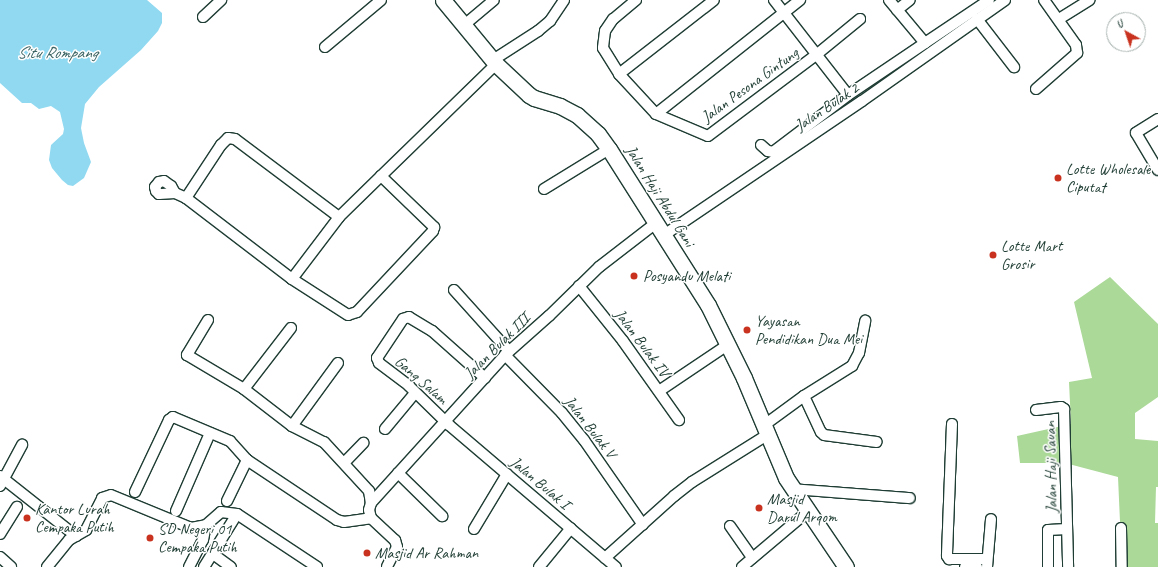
<!DOCTYPE html>
<html>
<head>
<meta charset="utf-8">
<style>
	body { margin:0 }
	#map { position:relative; width:1158px; height:567px; overflow:hidden; background:#fff; font-family:Caveat,sans-serif }
	div>[style] { position:absolute }
	.green>* { inset:0; background:#abd998 }
	.water>* { inset:0; background:#90d9f1 }
	.roads { filter:drop-shadow(1px 0 #1f3d34) drop-shadow(-1px 0 #1f3d34) drop-shadow(0 1px #1f3d34) drop-shadow(0 -1px #1f3d34) }
	.street>* { height:10px; margin:-5px; padding:0 5px; transform-origin:5px; border-radius:5px; background:#fff }
	.secondary>* { height:15px; margin:-7.5px; padding:0 7.5px; transform-origin:7.5px; border-radius:7.5px; background:#fff }
	.dots>* { width:11px; height:11px; translate:-50% -50%; box-sizing:border-box; border:2px solid #fff; border-radius:50% }
	span { translate:-50% -50%; white-space:nowrap; text-align:center; line-height:1.15; -webkit-text-stroke:3px #fff; paint-order:stroke }
	.street-label { font-size:16px; color:#1f3d34 }
	.poi-label { font-size:16px; color:#1f3d34 }
	.left { translate:0 -50%; text-align:left }
	.water-label { font-size:17px; color:#3b6463; font-style:italic }
	.north { position:absolute; left:1106px; top:12px; width:40px; height:40px; box-sizing:border-box; background:#fff; border:1px solid #a5b1ae; border-radius:50%; rotate:320deg; font-size:11px; font-weight:700; line-height:16px; text-align:center; color:#1f3d34 }
	.north::after { content:''; display:block; margin:auto; width:14px; height:18px; background:#c8321e; clip-path:polygon(50% 0,100% 100%,50% 72%,0 100%) }
</style>
</head>
<body>
<div id="map">
	<div class="green">
		<div style="clip-path:polygon(1110px 277px,1158px 324px,1158px 397px,1135px 413px,1135px 439px,1158px 441px,1158px 487px,1156px 487px,1155px 523px,1158px 523px,1158px 567px,1122px 567px,1118px 477px,1065px 463px,1020px 463px,1017px 436px,1071px 424px,1069px 382px,1092px 378px,1074px 302px)"></div>
	</div>
	<div class="water">
		<div style="clip-path:polygon(0 0,147px 0,162px 13px,162px 23px,158px 31px,141px 50px,99px 87px,85px 104px,81px 128px,84px 143px,91px 162px,84px 178px,73px 186px,68px 185px,62px 180px,52px 168px,49px 160px,51px 145px,63px 134px,64px 129px,60px 112px,51px 106px,39px 109px,31px 103px,22px 103px,0 83px)"></div>
	</div>
	<div class="roads">
		<div class="street">
			<div style="left:636px;top:0;width:30px;rotate:140deg"></div>
			<div style="left:613px;top:19px;width:14px;rotate:124deg"></div>
			<div style="left:605px;top:31px;width:17px;rotate:97deg"></div>
			<div style="left:603px;top:48px;width:31px;rotate:58deg"></div>
			<div style="left:619px;top:74px;width:54px;rotate:47.2deg"></div>
			<div style="left:656px;top:114px;width:56px;rotate:22.9deg"></div>
			<div style="left:708px;top:136px;width:135px;rotate:-36.9deg"></div>
			<div style="left:816px;top:55px;width:57px;rotate:-39.3deg"></div>
			<div style="left:774px;top:0;width:120px;rotate:52.1deg"></div>
			<div style="left:889px;top:0;width:56px;rotate:50.1deg"></div>
			<div style="left:925px;top:43px;width:77px;rotate:-33.9deg"></div>
			<div style="left:897px;top:10px;width:16px;rotate:-38deg"></div>
			<div style="left:203px;top:17px;width:25px;rotate:-43deg"></div>
			<div style="left:977px;top:19px;width:61px;rotate:52.4deg"></div>
			<div style="left:1059px;top:19px;width:36px;rotate:-32deg"></div>
			<div style="left:463px;top:26px;width:40px;rotate:-40deg"></div>
			<div style="left:325px;top:47px;width:73px;rotate:-40deg"></div>
			<div style="left:493px;top:60px;width:54px;rotate:-32.8deg"></div>
			<div style="left:538px;top:31px;width:16px;rotate:-40deg"></div>
			<div style="left:550px;top:21px;width:25px;rotate:-56deg"></div>
			<div style="left:619px;top:74px;width:120px;rotate:-37.9deg"></div>
			<div style="left:1036px;top:89px;width:55px;rotate:-41.3deg"></div>
			<div style="left:1077px;top:53px;width:8px;rotate:-97deg"></div>
			<div style="left:1076px;top:45px;width:55px;rotate:-125.4deg"></div>
			<div style="left:656px;top:114px;width:184px;rotate:-38.4deg"></div>
			<div style="left:1158px;top:119px;width:26px;rotate:148deg"></div>
			<div style="left:1136px;top:133px;width:43px;rotate:59.3deg"></div>
			<div style="left:761px;top:145px;width:9px;rotate:41deg"></div>
			<div style="left:768px;top:151px;width:5px;rotate:11deg"></div>
			<div style="left:773px;top:152px;width:94px;rotate:-37.2deg"></div>
			<div style="left:848px;top:95px;width:93px;rotate:-34deg"></div>
			<div style="left:381px;top:176px;width:161px;rotate:-44.2deg"></div>
			<div style="left:544px;top:189px;width:76px;rotate:-31.6deg"></div>
			<div style="left:175px;top:193px;width:16px;rotate:176deg"></div>
			<div style="left:159px;top:194px;width:4px;rotate:-135deg"></div>
			<div style="left:156px;top:191px;width:4px;rotate:-104deg"></div>
			<div style="left:155px;top:187px;width:6px;rotate:-51deg"></div>
			<div style="left:159px;top:182px;width:5px;rotate:-11deg"></div>
			<div style="left:164px;top:181px;width:9px;rotate:36deg"></div>
			<div style="left:171px;top:186px;width:8px;rotate:60deg"></div>
			<div style="left:175px;top:193px;width:12px;rotate:24deg"></div>
			<div style="left:664px;top:235px;width:239px;rotate:-34.1deg"></div>
			<div style="left:862px;top:101px;width:175px;rotate:-35.2deg"></div>
			<div style="left:292px;top:279px;width:78px;rotate:-52.8deg"></div>
			<div style="left:339px;top:217px;width:59px;rotate:-44.3deg"></div>
			<div style="left:381px;top:176px;width:74px;rotate:43.9deg"></div>
			<div style="left:434px;top:227px;width:4px;rotate:104deg"></div>
			<div style="left:433px;top:231px;width:111px;rotate:133.2deg"></div>
			<div style="left:357px;top:312px;width:9px;rotate:162deg"></div>
			<div style="left:348px;top:315px;width:67px;rotate:-147.3deg"></div>
			<div style="left:292px;top:279px;width:133px;rotate:-142.6deg"></div>
			<div style="left:186px;top:198px;width:64px;rotate:-56.6deg"></div>
			<div style="left:221px;top:145px;width:10px;rotate:-45deg"></div>
			<div style="left:228px;top:138px;width:7px;rotate:8deg"></div>
			<div style="left:235px;top:139px;width:130px;rotate:36.9deg"></div>
			<div style="left:579px;top:286px;width:70px;rotate:51.3deg"></div>
			<div style="left:623px;top:341px;width:97px;rotate:54.7deg"></div>
			<div style="left:454px;top:290px;width:82px;rotate:48deg"></div>
			<div style="left:208px;top:320px;width:41px;rotate:121deg"></div>
			<div style="left:187px;top:355px;width:66px;rotate:30.8deg"></div>
			<div style="left:244px;top:389px;width:61px;rotate:37.6deg"></div>
			<div style="left:292px;top:426px;width:78px;rotate:-53.9deg"></div>
			<div style="left:505px;top:355px;width:81px;rotate:45.5deg"></div>
			<div style="left:562px;top:413px;width:35px;rotate:51deg"></div>
			<div style="left:584px;top:440px;width:103px;rotate:55.2deg"></div>
			<div style="left:485px;top:378px;width:71px;rotate:-138.4deg"></div>
			<div style="left:432px;top:331px;width:27px;rotate:-149deg"></div>
			<div style="left:409px;top:317px;width:6px;rotate:162deg"></div>
			<div style="left:403px;top:319px;width:47px;rotate:123.7deg"></div>
			<div style="left:377px;top:358px;width:5px;rotate:68deg"></div>
			<div style="left:379px;top:363px;width:38px;rotate:37deg"></div>
			<div style="left:409px;top:386px;width:56px;rotate:44.3deg"></div>
			<div style="left:449px;top:425px;width:219px;rotate:40.4deg"></div>
			<div style="left:244px;top:389px;width:77px;rotate:-52.4deg"></div>
			<div style="left:659px;top:391px;width:84px;rotate:-33.9deg"></div>
			<div style="left:804px;top:396px;width:40px;rotate:65deg"></div>
			<div style="left:821px;top:432px;width:4px;rotate:45deg"></div>
			<div style="left:824px;top:435px;width:53px;rotate:7.5deg"></div>
			<div style="left:1036px;top:410px;width:25px;rotate:-7deg"></div>
			<div style="left:1061px;top:407px;width:4px;rotate:34deg"></div>
			<div style="left:1064px;top:409px;width:158px;rotate:88.5deg"></div>
			<div style="left:952px;top:424px;width:132px;rotate:92.2deg"></div>
			<div style="left:947px;top:556px;width:4px;rotate:56deg"></div>
			<div style="left:949px;top:559px;width:37px"></div>
			<div style="left:292px;top:426px;width:36px;rotate:27deg"></div>
			<div style="left:324px;top:442px;width:67px;rotate:47.4deg"></div>
			<div style="left:369px;top:491px;width:12px;rotate:81deg"></div>
			<div style="left:371px;top:503px;width:7px;rotate:106deg"></div>
			<div style="left:369px;top:510px;width:8px;rotate:76deg"></div>
			<div style="left:371px;top:518px;width:33px;rotate:43deg"></div>
			<div style="left:395px;top:540px;width:7px;rotate:74deg"></div>
			<div style="left:397px;top:547px;width:22px;rotate:117deg"></div>
			<div style="left:763px;top:426px;width:51px;rotate:-36.2deg"></div>
			<div style="left:804px;top:396px;width:57px;rotate:-32deg"></div>
			<div style="left:852px;top:366px;width:15px;rotate:-62deg"></div>
			<div style="left:859px;top:353px;width:33px;rotate:-79deg"></div>
			<div style="left:385px;top:429px;width:47px;rotate:-50.2deg"></div>
			<div style="left:344px;top:463px;width:28px;rotate:-46deg"></div>
			<div style="left:398px;top:473px;width:62px;rotate:44.3deg"></div>
			<div style="left:0;top:476px;width:97px;rotate:38.3deg"></div>
			<div style="left:0;top:486px;width:47px;rotate:-61.8deg"></div>
			<div style="left:792px;top:489px;width:118px;rotate:4.4deg"></div>
			<div style="left:135px;top:492px;width:80px;rotate:-64.7deg"></div>
			<div style="left:169px;top:420px;width:5px;rotate:-37deg"></div>
			<div style="left:173px;top:417px;width:62px;rotate:22.8deg"></div>
			<div style="left:230px;top:441px;width:25px;rotate:48deg"></div>
			<div style="left:247px;top:460px;width:108px;rotate:33.7deg"></div>
			<div style="left:337px;top:520px;width:7px;rotate:16deg"></div>
			<div style="left:344px;top:522px;width:27px;rotate:-8deg"></div>
			<div style="left:227px;top:501px;width:46px;rotate:-64deg"></div>
			<div style="left:371px;top:503px;width:200px;rotate:-47.8deg"></div>
			<div style="left:505px;top:355px;width:59px;rotate:-41.6deg"></div>
			<div style="left:549px;top:316px;width:70px;rotate:-44.4deg"></div>
			<div style="left:599px;top:267px;width:72px;rotate:-37.7deg"></div>
			<div style="left:176px;top:511px;width:85px;rotate:-66.4deg"></div>
			<div style="left:730px;top:526px;width:39px;rotate:55deg"></div>
			<div style="left:1121px;top:528px;width:39px;rotate:89deg"></div>
			<div style="left:474px;top:529px;width:64px;rotate:-59deg"></div>
			<div style="left:0;top:534px;width:32px;rotate:-58deg"></div>
			<div style="left:213px;top:554px;width:22px;rotate:36deg"></div>
			<div style="left:0;top:557px;width:15px;rotate:42deg"></div>
			<div style="left:605px;top:558px;width:93px;rotate:-41.9deg"></div>
			<div style="left:674px;top:496px;width:23px;rotate:-38deg"></div>
			<div style="left:692px;top:482px;width:89px;rotate:-32.1deg"></div>
			<div style="left:47px;top:567px;width:35px;rotate:-51deg"></div>
			<div style="left:69px;top:540px;width:20px;rotate:-30deg"></div>
			<div style="left:86px;top:530px;width:36px;rotate:-63deg"></div>
			<div style="left:102px;top:498px;width:9px;rotate:-18deg"></div>
			<div style="left:111px;top:495px;width:87px;rotate:22.4deg"></div>
			<div style="left:191px;top:528px;width:15px;rotate:-11deg"></div>
			<div style="left:206px;top:525px;width:20px;rotate:-41deg"></div>
			<div style="left:221px;top:512px;width:16px;rotate:7deg"></div>
			<div style="left:237px;top:514px;width:96px;rotate:33.5deg"></div>
			<div style="left:189px;top:567px;width:30px;rotate:-63deg"></div>
			<div style="left:203px;top:540px;width:15px;rotate:-79deg"></div>
			<div style="left:204px;top:567px;width:62px;rotate:-58.1deg"></div>
			<div style="left:539px;top:567px;width:50px;rotate:-50.6deg"></div>
			<div style="left:742px;top:567px;width:85px;rotate:-40.2deg"></div>
			<div style="left:965px;top:567px;width:12px"></div>
			<div style="left:987px;top:567px;width:48px;rotate:-85.2deg"></div>
			<div style="left:1048px;top:567px;width:37px;rotate:-90deg"></div>
			<div style="left:1048px;top:530px;width:19px;rotate:-3deg"></div>
		</div>
		<div class="secondary">
			<div style="left:443px;top:0;width:83px;rotate:50.4deg"></div>
			<div style="left:496px;top:64px;width:45px;rotate:43.2deg"></div>
			<div style="left:529px;top:95px;width:6px;rotate:31deg"></div>
			<div style="left:534px;top:98px;width:27px;rotate:17deg"></div>
			<div style="left:560px;top:106px;width:19px;rotate:28deg"></div>
			<div style="left:577px;top:115px;width:28px;rotate:42deg"></div>
			<div style="left:598px;top:134px;width:19px;rotate:54deg"></div>
			<div style="left:609px;top:149px;width:185px;rotate:57.6deg"></div>
			<div style="left:708px;top:305px;width:81px;rotate:63.7deg"></div>
			<div style="left:744px;top:378px;width:108px;rotate:67.2deg"></div>
			<div style="left:786px;top:478px;width:107px;rotate:56deg"></div>
		</div>
	</div>
	<div class="dots">
		<div style="left:1058px;top:178px;background:#c8321e"></div>
		<div style="left:993px;top:255px;background:#c8321e"></div>
		<div style="left:634px;top:276px;background:#c8321e"></div>
		<div style="left:747px;top:330px;background:#c8321e"></div>
		<div style="left:759px;top:508px;background:#c8321e"></div>
		<div style="left:27px;top:518px;background:#c8321e"></div>
		<div style="left:150px;top:538px;background:#c8321e"></div>
		<div style="left:367px;top:553px;background:#c8321e"></div>
	</div>
	<div class="street-label">
		<span style="left:750px;top:85px;rotate:-36deg">Jalan Pesona Gintung</span>
		<span style="left:827px;top:107px;rotate:-34deg">Jalan Bulak 2</span>
		<span style="left:660px;top:196px;rotate:58deg">Jalan Haji Abdul Gani</span>
		<span style="left:642px;top:343px;rotate:53deg">Jalan Bulak IV</span>
		<span style="left:497px;top:346px;rotate:-45deg">Jalan Bulak III</span>
		<span style="left:421px;top:380px;rotate:41deg">Gang Salam</span>
		<span style="left:590px;top:427px;rotate:52deg">Jalan Bulak V</span>
		<span style="left:1051px;top:467px;rotate:-91deg">Jalan Haji Sauan</span>
		<span style="left:540px;top:483px;rotate:40deg">Jalan Bulak I</span>
	</div>
	<div class="poi-label">
		<span class="left" style="left:1066px;top:178px">Lotte Wholesale<br>Ciputat</span>
		<span class="left" style="left:1001px;top:255px">Lotte Mart<br>Grosir</span>
		<span class="left" style="left:643px;top:276px">Posyandu Melati</span>
		<span class="left" style="left:755px;top:330px">Yayasan<br>Pendidikan Dua Mei</span>
		<span class="left" style="left:767px;top:508px">Masjid<br>Darul Arqom</span>
		<span class="left" style="left:35px;top:518px">Kantor Lurah<br>Cempaka Putih</span>
		<span class="left" style="left:158px;top:538px">SD Negeri 01<br>Cempaka Putih</span>
		<span class="left" style="left:375px;top:553px">Masjid Ar Rahman</span>
	</div>
	<div class="water-label">
		<span style="left:57px;top:53px">Situ Rompang</span>
	</div>
	<div class="north">U</div>
</div>
</body>
</html>
